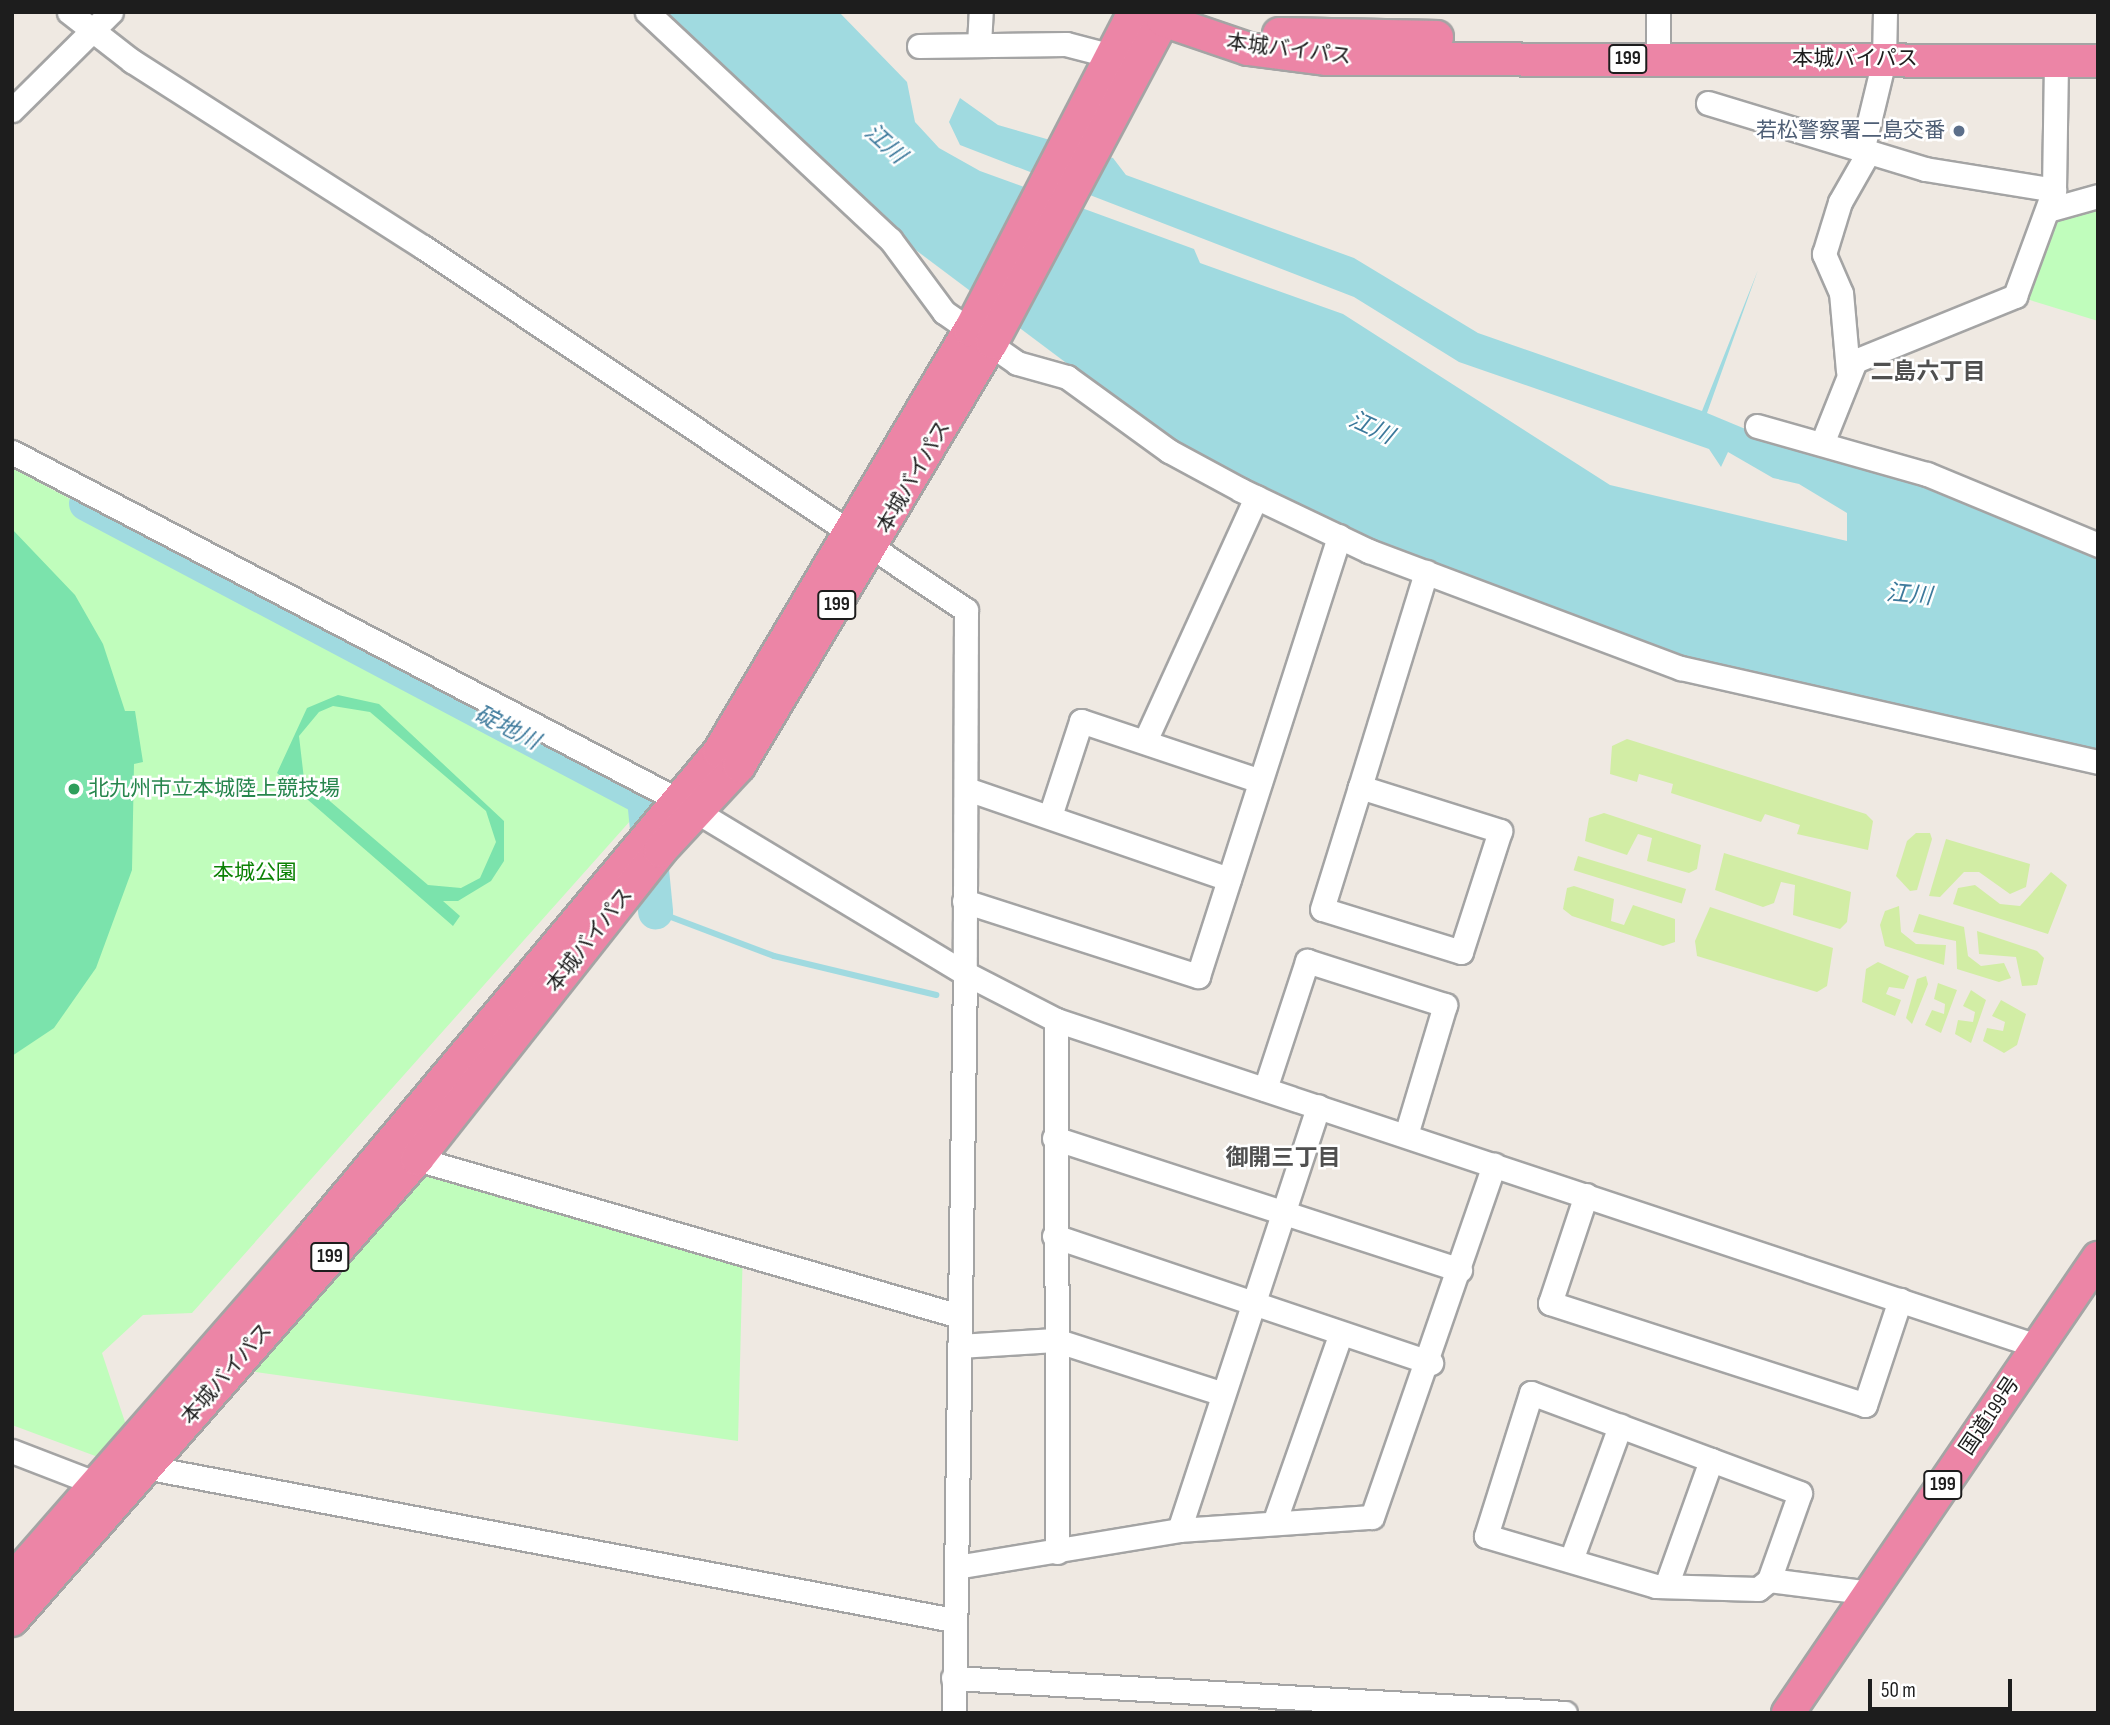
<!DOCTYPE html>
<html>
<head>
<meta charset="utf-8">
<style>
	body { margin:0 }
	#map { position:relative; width:2110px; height:1725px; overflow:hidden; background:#efe9e2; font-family:"Sofia Sans Condensed","Noto Sans JP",sans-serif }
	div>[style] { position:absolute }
	.grass>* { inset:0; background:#d2eda5; transform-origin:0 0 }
	.park>* { inset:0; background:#c0fdbc }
	.pitch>* { inset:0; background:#7be3ac }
	.water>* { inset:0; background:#a0dae0 }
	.stream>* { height:6px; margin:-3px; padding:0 3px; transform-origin:3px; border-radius:3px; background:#a0dae0 }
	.river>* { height:35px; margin:-17.5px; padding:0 17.5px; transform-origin:17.5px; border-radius:17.5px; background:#a0dae0 }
	.roads { filter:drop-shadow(2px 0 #a4a4a4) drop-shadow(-2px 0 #a4a4a4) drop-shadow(0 2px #a4a4a4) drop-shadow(0 -2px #a4a4a4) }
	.minor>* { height:23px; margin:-11.5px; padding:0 11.5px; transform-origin:11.5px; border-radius:11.5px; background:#fff }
	.highway>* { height:32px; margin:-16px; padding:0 16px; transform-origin:16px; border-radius:16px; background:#ec85a6 }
	.dots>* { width:19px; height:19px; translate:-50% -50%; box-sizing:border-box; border:4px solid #fff; border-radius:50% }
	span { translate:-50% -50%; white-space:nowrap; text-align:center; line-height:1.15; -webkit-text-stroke:5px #fff; paint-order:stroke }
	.shield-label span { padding:2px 5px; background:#fff; border:2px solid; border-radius:5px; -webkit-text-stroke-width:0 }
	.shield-label { font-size:19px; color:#1d1d1d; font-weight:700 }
	.street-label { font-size:21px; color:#1d1d1d }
	.service-label { font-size:21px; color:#4e5e75 }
	.right { translate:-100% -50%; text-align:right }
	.leisure-label { font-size:21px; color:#27864d }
	.left { translate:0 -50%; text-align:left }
	.park-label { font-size:21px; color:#0c8205 }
	.water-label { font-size:23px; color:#3c799b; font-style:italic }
	.neighbourhood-label { font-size:23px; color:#505050; font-weight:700 }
	.frame { position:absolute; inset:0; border:14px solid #1d1d1d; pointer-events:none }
	.scale { position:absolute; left:1868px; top:1679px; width:144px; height:32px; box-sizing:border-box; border:4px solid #1d1d1d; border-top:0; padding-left:9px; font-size:21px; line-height:24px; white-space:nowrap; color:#1d1d1d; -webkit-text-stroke:5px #fff; paint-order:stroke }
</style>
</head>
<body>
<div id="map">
	<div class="grass">
		<div style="clip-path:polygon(1627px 739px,1866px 814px,1873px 821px,1868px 850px,1797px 834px,1800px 825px,1765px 814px,1761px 822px,1671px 793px,1673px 784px,1639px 774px,1637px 782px,1610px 774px,1612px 746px)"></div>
		<div style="clip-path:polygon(1604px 813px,1701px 845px,1697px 869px,1689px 873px,1647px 861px,1652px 838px,1638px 834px,1627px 855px,1585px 841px,1589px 818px)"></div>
		<div style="clip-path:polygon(1916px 833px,1930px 833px,1932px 839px,1917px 890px,1910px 891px,1896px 876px,1907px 841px)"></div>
		<div style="clip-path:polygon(1946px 839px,2030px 864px,2026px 887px,2010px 894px,1979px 872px,1964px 872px,1940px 897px,1929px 896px)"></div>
		<div style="clip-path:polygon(1724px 853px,1851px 892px,1847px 922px,1840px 929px,1793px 915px,1795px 885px,1781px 882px,1774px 903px,1763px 907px,1715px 890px)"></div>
		<div style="left:1578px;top:856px;width:113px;height:15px;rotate:17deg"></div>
		<div style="clip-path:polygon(2051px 872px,2067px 885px,2048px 934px,1953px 904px,1958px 888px,1975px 885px,2000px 904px,2020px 906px)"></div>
		<div style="clip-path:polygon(1574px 886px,1614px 899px,1611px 921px,1624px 925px,1633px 905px,1675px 919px,1675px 942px,1663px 946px,1572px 916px,1563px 909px,1567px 888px)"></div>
		<div style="clip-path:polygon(1899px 906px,1901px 932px,1916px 944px,1946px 945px,1944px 965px,1885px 946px,1880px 925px,1885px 911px)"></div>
		<div style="clip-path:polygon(1710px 907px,1833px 948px,1827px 986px,1817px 992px,1697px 956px,1695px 941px)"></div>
		<div style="clip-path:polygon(1919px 914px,1964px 927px,1968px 956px,1981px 966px,2004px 963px,2011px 978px,1999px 982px,1957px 969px,1956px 941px,1913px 932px)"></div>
		<div style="clip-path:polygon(1977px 931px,2037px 951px,2044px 958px,2037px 985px,2022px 986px,2016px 957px,1979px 954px)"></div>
		<div style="clip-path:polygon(1878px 962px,1909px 976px,1904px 989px,1889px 987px,1886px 994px,1901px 1000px,1895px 1016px,1862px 1002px,1866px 969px)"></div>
		<div style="clip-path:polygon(1926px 976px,1928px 984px,1912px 1024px,1906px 1018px,1917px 979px)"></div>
		<div style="clip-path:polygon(1938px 983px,1957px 990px,1941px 1033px,1925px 1025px,1932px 1010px,1944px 1014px,1945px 1004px,1934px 999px)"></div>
		<div style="clip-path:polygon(1971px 990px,1986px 1000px,1971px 1043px,1955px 1034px,1958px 1020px,1973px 1022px,1975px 1012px,1963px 1006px)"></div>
		<div style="clip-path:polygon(2001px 1000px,2026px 1014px,2017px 1045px,2004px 1053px,1983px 1041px,1987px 1028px,2003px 1031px,2005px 1022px,1992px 1016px)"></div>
	</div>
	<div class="park">
		<div style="clip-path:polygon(2098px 206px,2098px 321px,2020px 297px,2048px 220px)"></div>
		<div style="clip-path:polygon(12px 468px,634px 799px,639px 811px,192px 1313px,143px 1315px,102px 1353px,126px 1425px,98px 1457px,12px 1425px)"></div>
		<div style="clip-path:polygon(430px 1166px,743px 1245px,738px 1441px,249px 1371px)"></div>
	</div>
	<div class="pitch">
		<div style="clip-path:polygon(12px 529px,75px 595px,103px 644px,125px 711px,135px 711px,143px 762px,134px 764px,132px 870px,96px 968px,54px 1028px,12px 1056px)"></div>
		<div style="clip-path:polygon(evenodd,338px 695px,379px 704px,504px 821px,504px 861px,491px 881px,458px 901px,443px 901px,460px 916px,453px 926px,277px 773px,307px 708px,338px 695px,333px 706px,370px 712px,486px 811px,496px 842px,480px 878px,461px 888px,428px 885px,304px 779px,299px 736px,319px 712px,333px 706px)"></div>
	</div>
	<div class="water">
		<div style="clip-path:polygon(657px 12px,839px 12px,907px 82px,915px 122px,939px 148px,980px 171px,1194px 249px,1200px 263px,1343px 314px,1610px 485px,1847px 541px,1847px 513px,1799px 484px,1773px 478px,1728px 452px,1721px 467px,1709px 449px,1459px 362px,1354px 297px,960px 145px,949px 122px,960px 98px,998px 125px,1113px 158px,1126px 175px,1354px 258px,1478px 333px,1702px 411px,1758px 270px,1707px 413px,1767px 438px,1880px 465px,2098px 554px,2098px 754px,1642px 646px,1372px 541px,1189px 455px,901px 239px)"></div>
	</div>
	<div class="stream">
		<div style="left:655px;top:911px;width:127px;rotate:20.7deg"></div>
		<div style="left:774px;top:956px;width:167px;rotate:13.5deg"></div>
	</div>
	<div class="river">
		<div style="left:86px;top:503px;width:631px;rotate:27.86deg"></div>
		<div style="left:644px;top:798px;width:114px;rotate:84.4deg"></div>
	</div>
	<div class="roads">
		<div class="minor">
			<div style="left:69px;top:12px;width:80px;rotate:37.9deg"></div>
			<div style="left:132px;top:61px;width:345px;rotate:32.6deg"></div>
			<div style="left:423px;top:247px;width:653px;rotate:33.76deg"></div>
			<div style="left:966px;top:610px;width:363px;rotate:90.2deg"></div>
			<div style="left:965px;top:973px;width:102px;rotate:27.3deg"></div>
			<div style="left:1056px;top:1020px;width:1034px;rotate:18.38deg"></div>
			<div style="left:647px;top:12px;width:333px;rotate:43.1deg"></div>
			<div style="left:890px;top:239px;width:91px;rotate:53.5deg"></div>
			<div style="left:944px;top:312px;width:89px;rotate:34.9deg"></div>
			<div style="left:1017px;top:363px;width:52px;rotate:15.6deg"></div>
			<div style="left:1067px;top:377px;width:126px;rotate:36deg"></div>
			<div style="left:1169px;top:451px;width:82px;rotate:28.4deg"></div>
			<div style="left:1241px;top:490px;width:142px;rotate:25.5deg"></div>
			<div style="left:1369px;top:551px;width:333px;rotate:20.6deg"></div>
			<div style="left:1681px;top:668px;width:427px;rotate:12.7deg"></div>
			<div style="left:1658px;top:12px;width:47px;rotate:90deg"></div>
			<div style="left:979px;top:45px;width:33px;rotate:-87deg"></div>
			<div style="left:919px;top:46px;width:147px;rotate:-0.8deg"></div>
			<div style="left:1066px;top:44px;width:60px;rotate:14.5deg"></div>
			<div style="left:1708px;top:103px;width:227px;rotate:16.9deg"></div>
			<div style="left:1925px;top:169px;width:131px;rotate:9.2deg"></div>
			<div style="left:12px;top:110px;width:139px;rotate:-44.7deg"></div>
			<div style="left:1862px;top:151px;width:94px;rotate:-76.4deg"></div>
			<div style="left:1884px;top:60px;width:48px;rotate:-88.8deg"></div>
			<div style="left:2048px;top:210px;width:52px;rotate:-15.6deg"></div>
			<div style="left:1848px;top:371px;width:78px;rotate:-95.1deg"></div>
			<div style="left:1841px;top:293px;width:43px;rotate:-113.6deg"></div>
			<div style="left:1824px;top:254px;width:54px;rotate:-72.9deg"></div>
			<div style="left:1840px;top:202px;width:56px;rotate:-60.3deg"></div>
			<div style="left:1757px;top:426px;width:177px;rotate:15.8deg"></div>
			<div style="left:1927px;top:474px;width:185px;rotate:22.5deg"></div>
			<div style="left:1823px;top:441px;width:86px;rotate:-68.2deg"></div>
			<div style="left:1855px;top:361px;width:173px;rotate:-22.1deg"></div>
			<div style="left:2015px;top:296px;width:113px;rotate:-69.8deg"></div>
			<div style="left:2054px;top:190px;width:129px;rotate:-89.1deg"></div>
			<div style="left:12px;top:452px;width:749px;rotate:27.59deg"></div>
			<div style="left:676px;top:799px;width:337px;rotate:31.1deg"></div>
			<div style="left:965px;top:973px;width:740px;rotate:90.85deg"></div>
			<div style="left:1145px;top:741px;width:268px;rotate:-65.5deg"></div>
			<div style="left:1360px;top:787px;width:147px;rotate:17.4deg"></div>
			<div style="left:1500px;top:831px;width:127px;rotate:107.9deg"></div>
			<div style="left:1461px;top:952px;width:145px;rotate:-162.8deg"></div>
			<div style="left:1322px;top:909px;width:128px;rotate:-72.7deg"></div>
			<div style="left:1360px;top:787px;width:225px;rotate:-72.9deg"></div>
			<div style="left:967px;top:789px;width:277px;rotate:19deg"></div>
			<div style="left:1050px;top:816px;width:100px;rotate:-71.9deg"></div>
			<div style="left:1081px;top:721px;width:189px;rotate:18.5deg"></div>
			<div style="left:964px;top:901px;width:246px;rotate:17.8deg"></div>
			<div style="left:1198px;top:976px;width:462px;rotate:-72.2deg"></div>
			<div style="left:1056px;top:1020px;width:532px;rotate:89.89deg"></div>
			<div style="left:1265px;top:1089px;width:135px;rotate:-71.8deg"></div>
			<div style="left:1307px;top:961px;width:145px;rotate:17.7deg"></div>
			<div style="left:1445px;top:1005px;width:136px;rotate:106.7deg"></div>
			<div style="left:1054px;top:1138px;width:427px;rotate:18deg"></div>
			<div style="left:417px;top:1159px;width:564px;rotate:16.15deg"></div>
			<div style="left:1586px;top:1195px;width:114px;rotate:108.4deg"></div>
			<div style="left:1550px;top:1303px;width:331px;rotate:17.9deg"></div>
			<div style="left:1865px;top:1405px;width:111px;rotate:-71.6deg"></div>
			<div style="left:1054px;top:1236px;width:398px;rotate:18.6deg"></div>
			<div style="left:959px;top:1346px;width:96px;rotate:-3.6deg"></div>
			<div style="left:1055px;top:1340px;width:176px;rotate:17.8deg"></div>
			<div style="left:12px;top:1451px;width:89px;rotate:21.1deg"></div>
			<div style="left:145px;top:1467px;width:822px;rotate:10.72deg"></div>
			<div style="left:1274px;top:1523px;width:201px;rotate:-70.6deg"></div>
			<div style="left:1179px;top:1530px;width:446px;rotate:-71.8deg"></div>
			<div style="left:1571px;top:1560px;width:143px;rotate:-69.9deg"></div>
			<div style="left:956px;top:1567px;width:226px;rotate:-9.4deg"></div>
			<div style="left:1179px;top:1530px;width:193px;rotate:-3.9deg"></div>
			<div style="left:1372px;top:1517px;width:373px;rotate:-70.9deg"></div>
			<div style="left:1769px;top:1580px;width:92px;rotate:-70.4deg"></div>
			<div style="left:1800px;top:1493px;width:287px;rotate:-159.6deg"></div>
			<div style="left:1531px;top:1393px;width:150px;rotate:107.5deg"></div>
			<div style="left:1486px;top:1536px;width:177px;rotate:16.4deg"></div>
			<div style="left:1656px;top:1586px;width:102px;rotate:1.7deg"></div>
			<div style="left:1758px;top:1589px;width:14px;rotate:-39deg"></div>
			<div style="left:1769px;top:1580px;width:102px;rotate:7.3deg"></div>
			<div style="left:1666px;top:1586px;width:134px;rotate:-70.3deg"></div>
			<div style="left:953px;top:1678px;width:613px;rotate:3.27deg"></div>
		</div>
		<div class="highway">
			<div style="left:1279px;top:34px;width:158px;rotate:1.1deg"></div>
			<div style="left:12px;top:1580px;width:456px;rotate:-48.8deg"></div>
			<div style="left:312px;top:1237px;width:633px;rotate:-50deg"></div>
			<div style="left:719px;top:752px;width:491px;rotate:-59.3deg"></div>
			<div style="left:970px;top:330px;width:358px;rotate:-62.7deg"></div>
			<div style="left:12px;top:1620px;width:614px;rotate:-48.7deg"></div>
			<div style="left:417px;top:1159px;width:392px;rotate:-51.7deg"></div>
			<div style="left:660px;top:851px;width:116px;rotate:-47.1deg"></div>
			<div style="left:739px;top:766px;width:494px;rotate:-59.2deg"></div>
			<div style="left:992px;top:342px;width:365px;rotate:-62deg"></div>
			<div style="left:1163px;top:20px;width:90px;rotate:18.8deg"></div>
			<div style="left:1248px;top:49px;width:80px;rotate:7.2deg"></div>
			<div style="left:1327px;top:59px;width:771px;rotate:0.15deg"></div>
			<div style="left:1788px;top:1713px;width:551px;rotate:-55.73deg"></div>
		</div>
	</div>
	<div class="dots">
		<div style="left:1959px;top:131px;background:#5c6f8a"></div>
		<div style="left:74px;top:789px;background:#2e9e5b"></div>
	</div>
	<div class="shield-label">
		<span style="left:1628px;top:59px">199</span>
		<span style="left:837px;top:605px">199</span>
		<span style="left:330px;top:1257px">199</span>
		<span style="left:1943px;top:1485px">199</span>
	</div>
	<div class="street-label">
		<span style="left:1289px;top:50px;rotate:7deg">本城バイパス</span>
		<span style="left:1855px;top:59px">本城バイパス</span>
		<span style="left:914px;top:477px;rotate:-60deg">本城バイパス</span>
		<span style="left:590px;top:940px;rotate:-52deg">本城バイパス</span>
		<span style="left:227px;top:1374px;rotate:-49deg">本城バイパス</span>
		<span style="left:1990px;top:1416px;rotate:-56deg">国道199号</span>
	</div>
	<div class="service-label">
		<span class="right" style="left:1945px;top:131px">若松警察署二島交番</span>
	</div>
	<div class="leisure-label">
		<span class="left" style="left:88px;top:789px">北九州市立本城陸上競技場</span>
	</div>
	<div class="park-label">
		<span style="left:255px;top:873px">本城公園</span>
	</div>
	<div class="water-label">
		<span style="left:885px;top:144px;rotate:42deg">江川</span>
		<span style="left:1371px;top:428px;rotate:25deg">江川</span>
		<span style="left:1909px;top:595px;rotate:5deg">江川</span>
		<span style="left:507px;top:728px;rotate:27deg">碇地川</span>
	</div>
	<div class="neighbourhood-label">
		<span style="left:1928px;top:372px">二島六丁目</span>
		<span style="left:1283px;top:1158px">御開三丁目</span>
	</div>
	<div class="frame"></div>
	<div class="scale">50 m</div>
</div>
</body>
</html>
